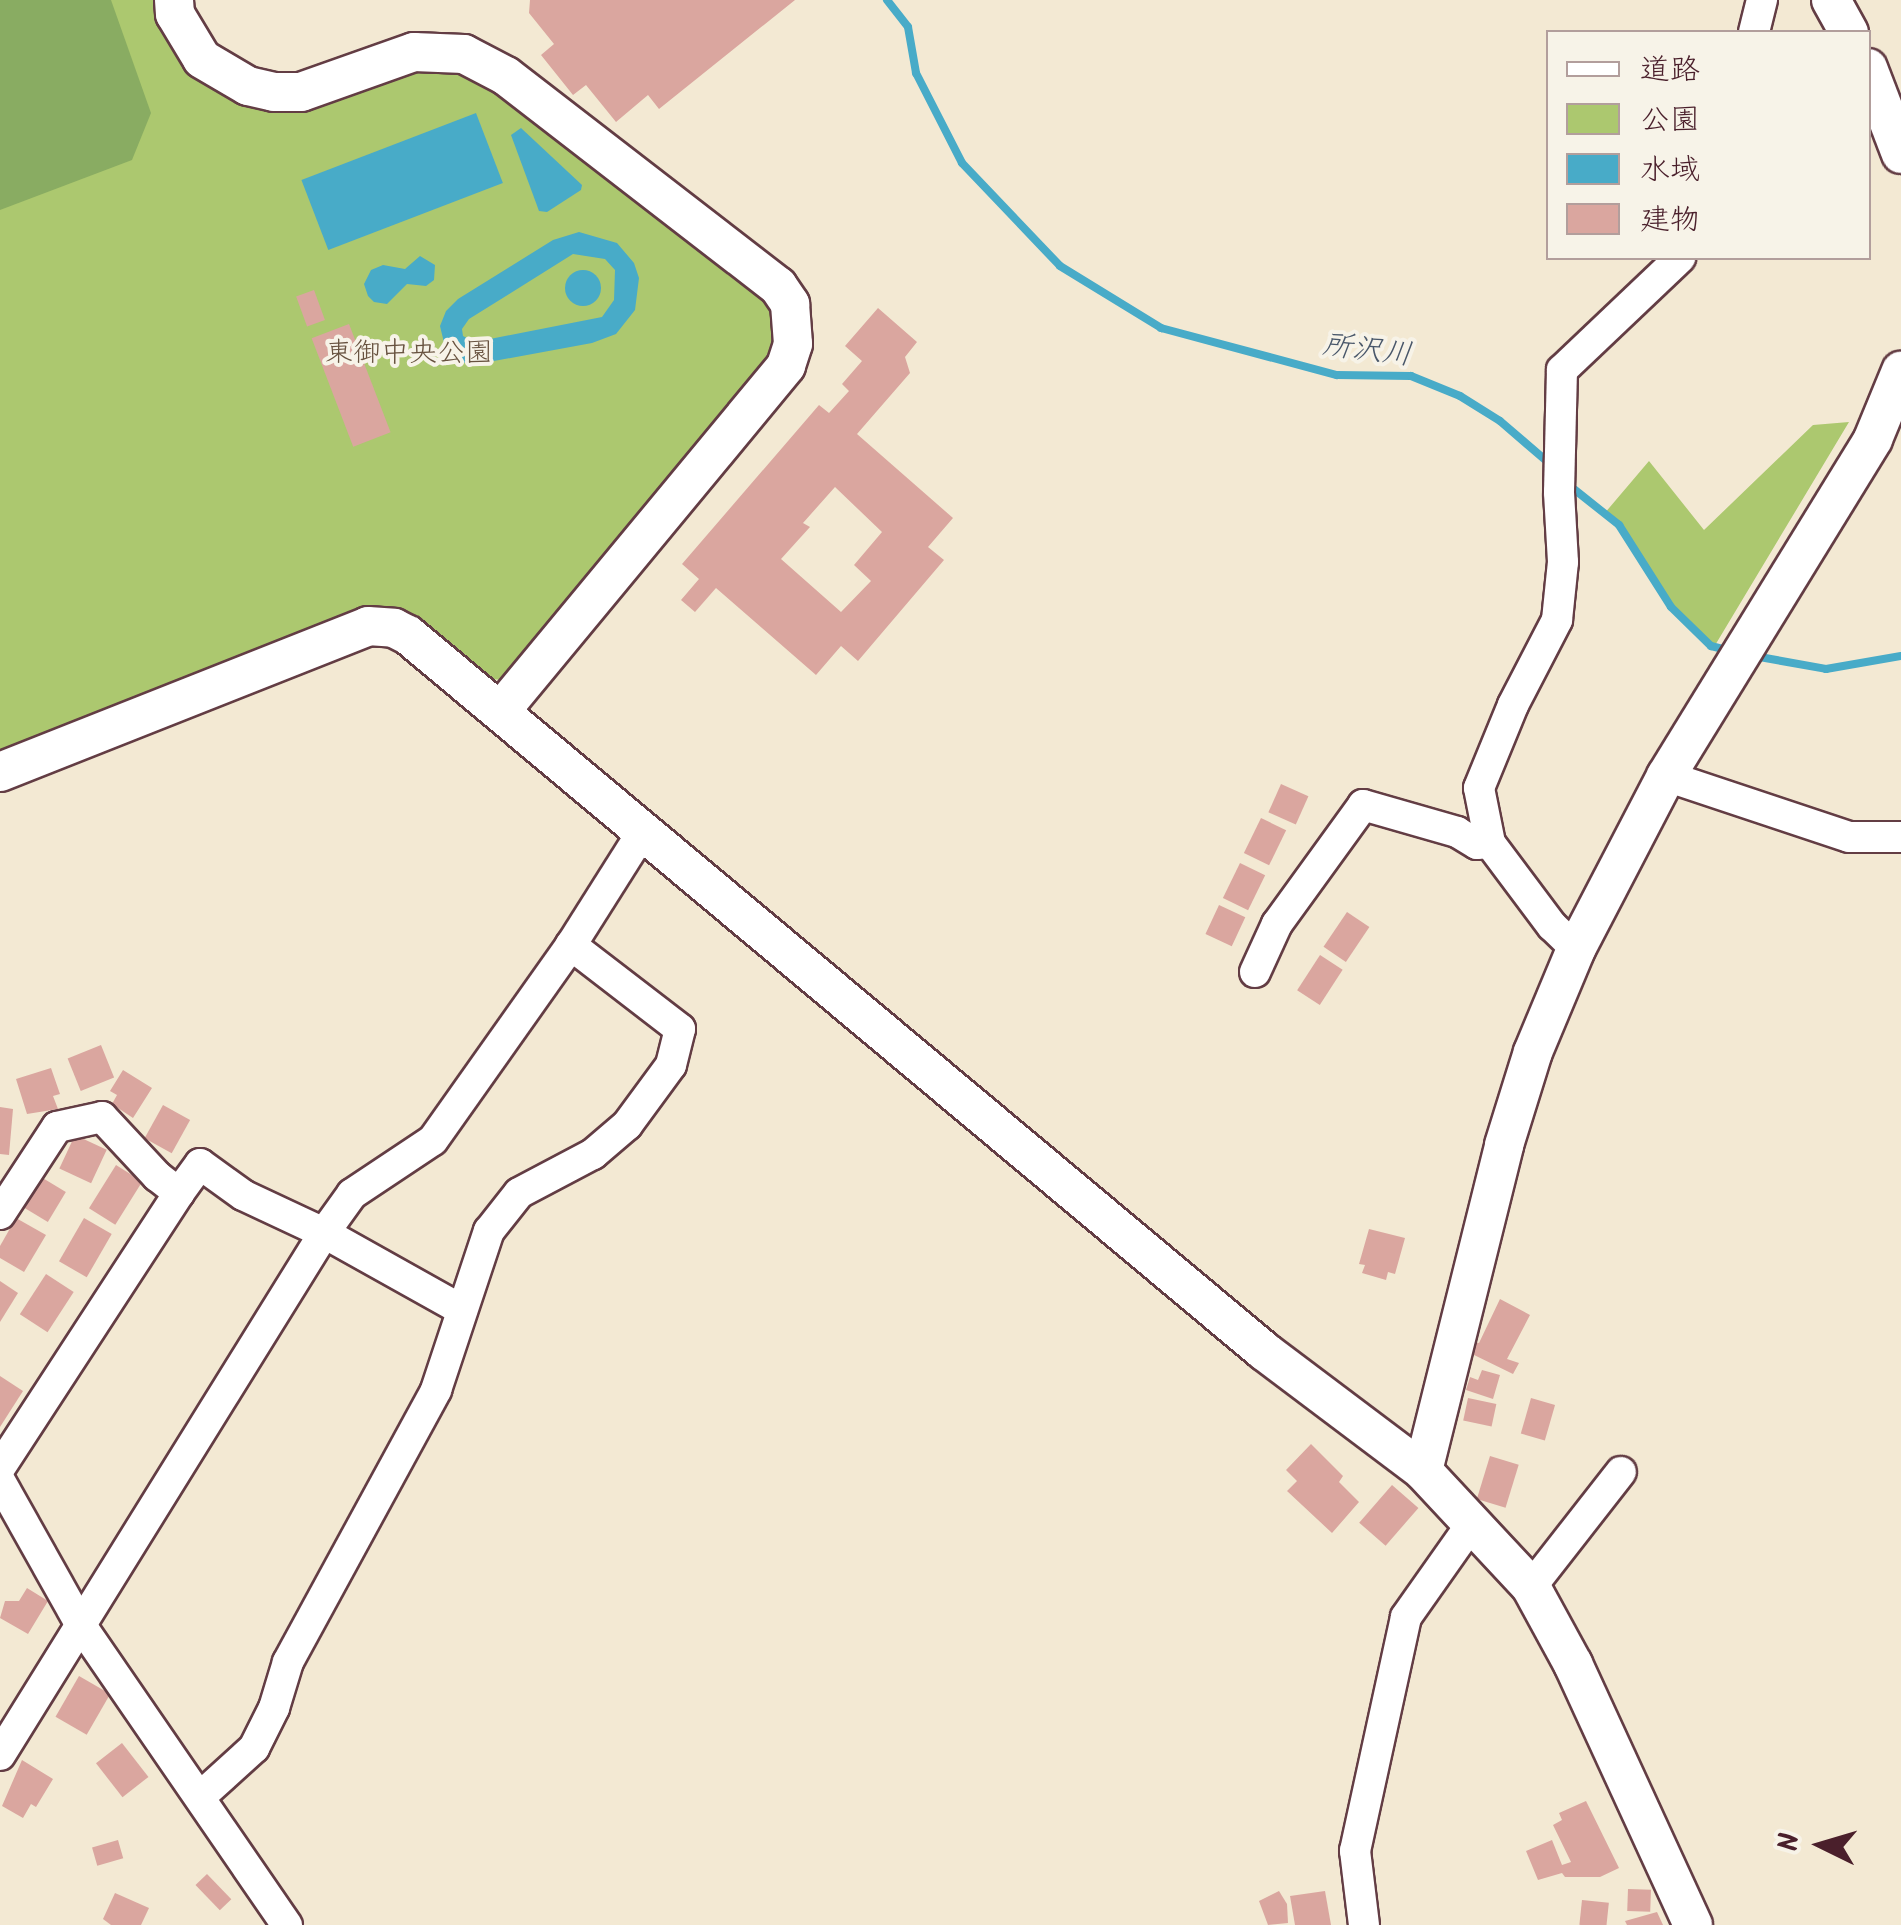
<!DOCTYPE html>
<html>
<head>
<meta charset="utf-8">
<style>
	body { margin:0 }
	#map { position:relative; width:1901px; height:1925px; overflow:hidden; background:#f3e9d3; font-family:Kalam,"Klee One",sans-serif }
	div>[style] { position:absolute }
	.green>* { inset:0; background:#acc86f }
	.forest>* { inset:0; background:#89ac62 }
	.water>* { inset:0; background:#48abc8; transform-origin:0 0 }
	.round { border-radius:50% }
	.stream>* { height:8px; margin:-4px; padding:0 4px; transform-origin:4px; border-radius:4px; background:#48abc8 }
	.building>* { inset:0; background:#daa69f; transform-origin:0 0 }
	.roads { filter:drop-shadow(2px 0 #633d44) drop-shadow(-2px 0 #633d44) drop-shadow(0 2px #633d44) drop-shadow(0 -2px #633d44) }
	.minor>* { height:30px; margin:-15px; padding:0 15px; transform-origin:15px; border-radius:15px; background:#fff }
	.tertiary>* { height:38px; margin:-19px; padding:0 19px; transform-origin:19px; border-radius:19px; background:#fff }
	span { translate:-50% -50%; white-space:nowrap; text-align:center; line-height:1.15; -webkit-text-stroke:8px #f7f3e8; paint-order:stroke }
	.park-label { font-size:28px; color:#67523f }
	.water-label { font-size:30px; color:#49576a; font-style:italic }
	.legend { position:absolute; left:1546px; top:30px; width:325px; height:230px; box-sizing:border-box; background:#f7f3e8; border:2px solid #b29e9c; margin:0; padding:12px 18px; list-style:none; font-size:30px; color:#4a1f2b }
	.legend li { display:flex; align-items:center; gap:20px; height:50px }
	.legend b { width:50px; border:2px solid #b29e9c }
	.north { position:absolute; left:1771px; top:1795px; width:100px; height:100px; -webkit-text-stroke:8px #f7f3e8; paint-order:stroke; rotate:275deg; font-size:28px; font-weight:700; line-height:40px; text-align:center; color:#4a1f2b }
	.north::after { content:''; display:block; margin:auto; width:35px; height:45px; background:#4a1f2b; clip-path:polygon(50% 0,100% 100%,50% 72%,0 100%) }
</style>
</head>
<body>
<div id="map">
	<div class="green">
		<div style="clip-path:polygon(0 0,160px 0,207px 79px,469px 68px,755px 282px,776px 310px,776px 360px,510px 680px,483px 679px,421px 629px,0 759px)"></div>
		<div style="clip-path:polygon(1849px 422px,1714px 647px,1671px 607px,1619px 525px,1604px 514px,1649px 461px,1704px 530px,1813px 425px)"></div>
	</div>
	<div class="forest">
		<div style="clip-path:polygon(0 0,111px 0,151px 113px,132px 160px,0 210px)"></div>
	</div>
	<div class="water">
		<div style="left:476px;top:113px;width:75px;height:187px;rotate:69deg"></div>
		<div style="clip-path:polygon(521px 128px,582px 185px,581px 190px,547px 212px,539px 211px,511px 135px)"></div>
		<div style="clip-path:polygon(evenodd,579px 232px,617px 243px,634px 263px,639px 278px,635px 310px,616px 334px,592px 343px,483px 363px,465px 363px,446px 351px,440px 326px,446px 311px,458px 299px,553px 240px,579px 232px,573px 254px,605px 259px,615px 270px,614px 300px,602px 317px,475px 342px,463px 336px,462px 329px,469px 319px,573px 254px)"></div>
		<div style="clip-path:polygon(420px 256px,435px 265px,434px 280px,426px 286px,407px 284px,387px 304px,374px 302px,368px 296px,364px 284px,371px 270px,383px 265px,405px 269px)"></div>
		<div class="round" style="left:565px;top:270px;width:36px;height:36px"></div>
	</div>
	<div class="stream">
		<div style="left:887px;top:0;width:34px;rotate:52deg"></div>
		<div style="left:908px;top:27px;width:47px;rotate:80.1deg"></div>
		<div style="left:916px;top:73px;width:101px;rotate:62.9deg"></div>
		<div style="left:962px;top:163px;width:142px;rotate:46.4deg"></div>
		<div style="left:1060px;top:266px;width:119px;rotate:31.5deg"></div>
		<div style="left:1161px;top:328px;width:182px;rotate:15deg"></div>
		<div style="left:1337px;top:375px;width:74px;rotate:0.8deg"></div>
		<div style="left:1411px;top:376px;width:53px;rotate:22.2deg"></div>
		<div style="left:1460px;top:396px;width:47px;rotate:32deg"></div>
		<div style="left:1500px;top:421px;width:66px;rotate:40.7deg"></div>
		<div style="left:1570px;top:486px;width:63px;rotate:38.5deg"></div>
		<div style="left:1619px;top:525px;width:97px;rotate:57.6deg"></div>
		<div style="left:1671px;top:607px;width:56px;rotate:44.3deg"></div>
		<div style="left:1711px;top:646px;width:21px;rotate:14deg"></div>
		<div style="left:1754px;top:656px;width:73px;rotate:10.2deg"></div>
		<div style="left:1826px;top:669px;width:76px;rotate:-9.8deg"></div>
	</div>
	<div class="building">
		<div style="clip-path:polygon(530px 0,795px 0,659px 109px,648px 95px,616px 122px,586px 85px,573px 95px,541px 55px,554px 44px,529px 13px)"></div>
		<div style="left:314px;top:290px;width:32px;height:19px;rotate:70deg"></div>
		<div style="clip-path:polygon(evenodd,878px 308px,917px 342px,905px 357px,910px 373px,857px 434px,953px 518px,928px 547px,944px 560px,858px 661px,841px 646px,816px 675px,716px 588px,695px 612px,681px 600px,699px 579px,682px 564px,819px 405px,829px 413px,849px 391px,842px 384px,862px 361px,845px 346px,878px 308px,835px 487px,882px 532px,854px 565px,871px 581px,841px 612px,781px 559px,810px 527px,803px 523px,835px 487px)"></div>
		<div style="left:349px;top:324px;width:116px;height:40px;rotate:69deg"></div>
		<div style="left:1281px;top:784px;width:30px;height:31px;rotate:24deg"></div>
		<div style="left:1261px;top:818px;width:28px;height:39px;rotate:26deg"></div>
		<div style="left:1240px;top:863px;width:28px;height:39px;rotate:26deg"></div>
		<div style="left:1219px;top:905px;width:29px;height:32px;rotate:25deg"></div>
		<div style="left:1347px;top:912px;width:27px;height:42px;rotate:34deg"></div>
		<div style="left:1320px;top:955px;width:27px;height:42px;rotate:33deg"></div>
		<div style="left:101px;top:1045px;width:35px;height:36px;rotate:68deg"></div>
		<div style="clip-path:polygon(51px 1068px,60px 1094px,53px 1096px,58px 1109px,27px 1114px,16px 1079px)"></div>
		<div style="clip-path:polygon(123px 1070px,152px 1088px,133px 1118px,112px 1104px,117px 1095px,110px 1091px)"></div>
		<div style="left:163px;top:1105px;width:31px;height:38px;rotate:29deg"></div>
		<div style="clip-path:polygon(0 1107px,13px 1109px,9px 1155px,0 1154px)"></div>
		<div style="left:75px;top:1135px;width:35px;height:37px;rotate:25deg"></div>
		<div style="left:116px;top:1165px;width:31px;height:51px;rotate:32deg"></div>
		<div style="left:41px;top:1177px;width:29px;height:35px;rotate:31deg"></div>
		<div style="clip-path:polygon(16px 1218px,46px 1235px,24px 1272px,0 1258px,0 1246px)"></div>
		<div style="left:84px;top:1218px;width:32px;height:50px;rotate:30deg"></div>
		<div style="clip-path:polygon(1369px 1229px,1405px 1238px,1395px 1274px,1388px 1272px,1386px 1280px,1362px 1273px,1365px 1265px,1359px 1264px)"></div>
		<div style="left:46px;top:1274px;width:33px;height:48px;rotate:33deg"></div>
		<div style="clip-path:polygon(0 1281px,18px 1293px,0 1322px)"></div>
		<div style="clip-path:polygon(1500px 1299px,1530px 1315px,1507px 1359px,1519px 1363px,1513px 1374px,1470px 1353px,1475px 1342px,1479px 1343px)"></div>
		<div style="clip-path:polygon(1482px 1370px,1500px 1375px,1493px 1399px,1466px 1390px,1470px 1377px,1478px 1380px)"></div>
		<div style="clip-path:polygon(0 1376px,23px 1391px,0 1427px)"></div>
		<div style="left:1468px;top:1398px;width:29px;height:23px;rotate:12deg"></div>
		<div style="left:1531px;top:1398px;width:25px;height:37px;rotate:16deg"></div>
		<div style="clip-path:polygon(1311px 1444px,1343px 1476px,1339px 1482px,1359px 1502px,1332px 1533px,1287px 1491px,1297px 1481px,1286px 1470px)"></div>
		<div style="left:1490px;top:1456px;width:30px;height:45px;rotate:17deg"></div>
		<div style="left:1392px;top:1485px;width:35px;height:50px;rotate:41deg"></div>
		<div style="clip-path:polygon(27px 1588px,48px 1601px,28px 1634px,0 1618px,5px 1601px,19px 1601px)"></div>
		<div style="left:79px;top:1676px;width:36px;height:47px;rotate:30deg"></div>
		<div style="left:122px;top:1743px;width:43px;height:33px;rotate:52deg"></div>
		<div style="clip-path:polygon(22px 1760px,53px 1779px,36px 1807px,31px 1804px,23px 1818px,2px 1806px)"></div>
		<div style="clip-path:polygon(1586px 1801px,1619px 1868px,1600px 1877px,1565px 1877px,1562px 1873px,1538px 1880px,1526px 1851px,1552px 1840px,1562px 1865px,1571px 1862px,1553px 1825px,1562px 1820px,1559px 1813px)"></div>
		<div style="left:118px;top:1840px;width:19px;height:27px;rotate:74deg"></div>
		<div style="left:207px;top:1874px;width:35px;height:16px;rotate:46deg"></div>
		<div style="left:1628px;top:1889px;width:23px;height:22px;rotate:2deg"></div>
		<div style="clip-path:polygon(1279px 1891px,1287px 1904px,1288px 1923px,1268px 1925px,1259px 1901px)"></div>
		<div style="clip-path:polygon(1325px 1891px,1331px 1925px,1295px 1925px,1290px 1896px)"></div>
		<div style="clip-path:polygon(115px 1893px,149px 1908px,141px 1925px,111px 1925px,103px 1919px)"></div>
		<div style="left:1582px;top:1900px;width:27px;height:25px;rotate:6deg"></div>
		<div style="clip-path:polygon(1657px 1912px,1663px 1925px,1627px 1925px,1625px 1921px)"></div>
	</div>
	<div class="roads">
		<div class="minor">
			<div style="left:1754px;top:32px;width:33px;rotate:-76deg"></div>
			<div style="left:1666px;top:776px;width:193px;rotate:18.4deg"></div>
			<div style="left:1849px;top:837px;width:52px"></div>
			<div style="left:1576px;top:949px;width:33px;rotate:-136deg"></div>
			<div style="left:1552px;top:926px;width:104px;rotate:-126.8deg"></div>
			<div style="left:1490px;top:843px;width:56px;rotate:-101.3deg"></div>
			<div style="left:1479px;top:788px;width:90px;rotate:-67.7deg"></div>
			<div style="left:1513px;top:705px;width:96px;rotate:-62.6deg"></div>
			<div style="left:1557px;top:620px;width:58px;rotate:-84.1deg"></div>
			<div style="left:1563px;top:562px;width:70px;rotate:-93.3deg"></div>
			<div style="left:1559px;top:492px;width:122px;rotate:-88.6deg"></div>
			<div style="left:1562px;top:370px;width:163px;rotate:-43.5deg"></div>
			<div style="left:1255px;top:972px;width:53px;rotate:-65.4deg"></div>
			<div style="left:1277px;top:924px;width:147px;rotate:-54.1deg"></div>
			<div style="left:1363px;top:805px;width:98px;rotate:16deg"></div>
			<div style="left:1457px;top:832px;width:23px;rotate:31deg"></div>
			<div style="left:1477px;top:844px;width:13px;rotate:-4deg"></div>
			<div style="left:0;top:1214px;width:104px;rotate:-56.8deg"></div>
			<div style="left:57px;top:1127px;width:46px;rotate:-12.5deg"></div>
			<div style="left:102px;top:1117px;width:81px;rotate:47deg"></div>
			<div style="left:157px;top:1176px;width:28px;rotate:38deg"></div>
			<div style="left:179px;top:1193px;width:328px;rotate:123.1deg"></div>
			<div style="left:462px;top:1310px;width:158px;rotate:-150.8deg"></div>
			<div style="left:324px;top:1233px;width:48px;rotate:-54.3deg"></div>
			<div style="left:352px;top:1194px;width:97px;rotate:-33.7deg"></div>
			<div style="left:433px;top:1140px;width:239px;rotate:-54.7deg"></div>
			<div style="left:571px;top:945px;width:135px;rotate:-57.7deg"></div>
			<div style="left:0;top:1481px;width:167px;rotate:60.7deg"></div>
			<div style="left:82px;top:1627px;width:362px;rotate:55.5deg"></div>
			<div style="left:1531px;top:1587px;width:146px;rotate:-52deg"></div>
			<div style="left:0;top:1755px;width:614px;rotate:-58.17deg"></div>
			<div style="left:324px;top:1233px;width:89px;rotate:-154.9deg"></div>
			<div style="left:243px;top:1195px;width:53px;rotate:-144.2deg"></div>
			<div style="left:200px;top:1164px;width:36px;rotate:126deg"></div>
			<div style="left:201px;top:1796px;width:72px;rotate:-42.2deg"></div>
			<div style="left:254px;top:1748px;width:45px;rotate:-63.4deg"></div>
			<div style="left:274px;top:1708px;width:48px;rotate:-73.1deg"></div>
			<div style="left:288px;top:1662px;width:310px;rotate:-61.4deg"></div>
			<div style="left:436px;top:1390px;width:168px;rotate:-71.6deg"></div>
			<div style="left:489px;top:1231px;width:48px;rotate:-51.7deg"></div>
			<div style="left:519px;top:1193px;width:84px;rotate:-27.8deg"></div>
			<div style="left:593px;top:1154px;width:45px;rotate:-40.5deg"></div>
			<div style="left:627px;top:1125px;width:74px;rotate:-53.7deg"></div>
			<div style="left:671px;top:1065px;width:37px;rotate:-76deg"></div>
			<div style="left:680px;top:1029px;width:138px;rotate:-142.4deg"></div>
			<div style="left:1364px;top:1925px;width:75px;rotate:-96.9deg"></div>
			<div style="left:1355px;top:1851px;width:239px;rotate:-77.7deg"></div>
			<div style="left:1406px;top:1617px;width:116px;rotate:-54.8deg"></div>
		</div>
		<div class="tertiary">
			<div style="left:174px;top:0;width:14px;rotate:86deg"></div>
			<div style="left:175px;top:14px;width:52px;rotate:59deg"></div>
			<div style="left:202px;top:59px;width:53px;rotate:30.4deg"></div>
			<div style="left:248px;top:86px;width:27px;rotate:13deg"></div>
			<div style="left:274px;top:92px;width:27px"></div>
			<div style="left:301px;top:92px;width:120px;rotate:-19.5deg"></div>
			<div style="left:414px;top:52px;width:50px;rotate:2.3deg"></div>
			<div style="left:464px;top:54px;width:47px;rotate:27.6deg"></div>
			<div style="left:506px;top:76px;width:344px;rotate:37.7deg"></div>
			<div style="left:778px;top:286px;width:22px;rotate:56deg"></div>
			<div style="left:790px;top:304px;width:40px;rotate:85.7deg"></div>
			<div style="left:793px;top:344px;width:23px;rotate:108deg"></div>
			<div style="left:786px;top:366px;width:447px;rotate:129.6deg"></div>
			<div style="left:1831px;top:0;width:37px;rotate:61deg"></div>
			<div style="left:1868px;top:68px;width:92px;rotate:69deg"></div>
			<div style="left:0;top:772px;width:396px;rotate:-21.6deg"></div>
			<div style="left:368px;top:626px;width:26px;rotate:4deg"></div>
			<div style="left:394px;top:628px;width:16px;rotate:27deg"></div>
			<div style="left:408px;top:635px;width:1116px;rotate:39.91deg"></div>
			<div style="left:1264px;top:1351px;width:199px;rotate:37deg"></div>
			<div style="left:1423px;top:1471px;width:158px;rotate:47deg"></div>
			<div style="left:1531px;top:1587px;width:88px;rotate:61.4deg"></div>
			<div style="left:1573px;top:1664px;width:287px;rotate:65.3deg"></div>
			<div style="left:1423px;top:1471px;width:336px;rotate:-76deg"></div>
			<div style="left:1504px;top:1145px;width:97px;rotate:-72.7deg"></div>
			<div style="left:1533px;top:1052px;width:112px;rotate:-67.3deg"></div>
			<div style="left:1576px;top:949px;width:195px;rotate:-62.5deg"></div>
			<div style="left:1666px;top:776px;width:395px;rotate:-58.4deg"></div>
			<div style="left:1873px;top:439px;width:74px;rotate:-67.6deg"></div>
		</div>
	</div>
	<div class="park-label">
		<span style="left:409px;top:354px">東御中央公園</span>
	</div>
	<div class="water-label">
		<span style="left:1367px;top:351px;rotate:7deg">所沢川</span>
	</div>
	<ul class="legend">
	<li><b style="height:12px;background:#fff"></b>道路</li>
	<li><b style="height:28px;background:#acc86f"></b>公園</li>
	<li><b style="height:28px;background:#48abc8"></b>水域</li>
	<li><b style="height:28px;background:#daa69f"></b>建物</li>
	</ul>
	<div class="north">N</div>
</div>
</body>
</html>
